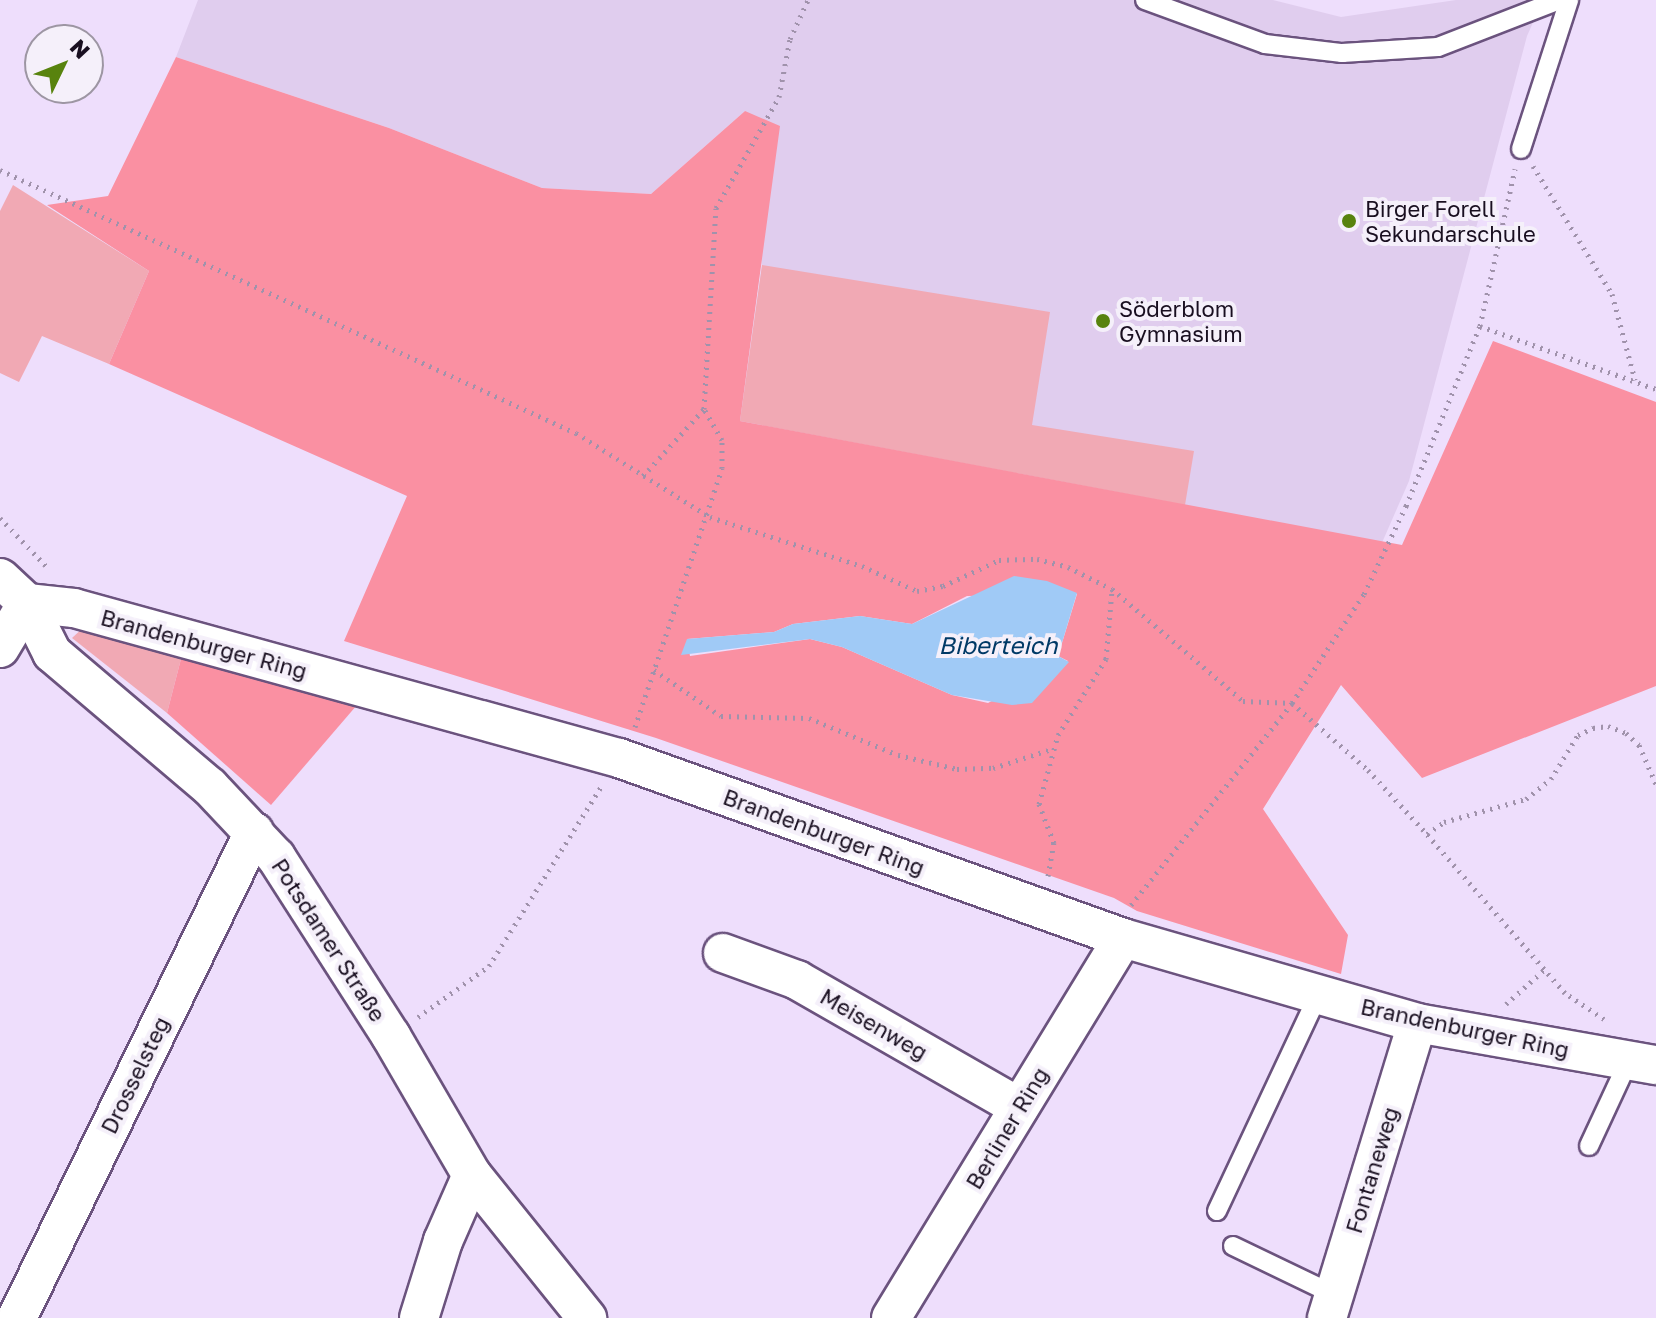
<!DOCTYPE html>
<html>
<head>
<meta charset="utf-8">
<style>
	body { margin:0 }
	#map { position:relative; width:1656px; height:1318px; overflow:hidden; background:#eedefc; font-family:"Golos Text",sans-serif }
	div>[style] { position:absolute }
	.built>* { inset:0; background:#e0cdee }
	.green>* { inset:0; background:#f1a9b4 }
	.forest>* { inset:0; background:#fa90a2 }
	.water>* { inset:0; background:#a0caf6 }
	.path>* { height:5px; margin-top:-2.5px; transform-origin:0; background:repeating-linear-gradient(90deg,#a092ab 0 2px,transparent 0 8px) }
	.roads { filter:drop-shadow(2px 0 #6b537e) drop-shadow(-2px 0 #6b537e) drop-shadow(0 2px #6b537e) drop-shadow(0 -2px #6b537e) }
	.lane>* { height:18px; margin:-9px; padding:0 9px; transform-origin:9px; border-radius:9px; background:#fff }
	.street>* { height:38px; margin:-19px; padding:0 19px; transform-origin:19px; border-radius:19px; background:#fff }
	.dots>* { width:22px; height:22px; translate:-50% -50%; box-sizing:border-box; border:4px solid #f5f0fa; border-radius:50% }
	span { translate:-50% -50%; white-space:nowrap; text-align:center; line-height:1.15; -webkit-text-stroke:8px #f5f0fa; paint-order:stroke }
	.poi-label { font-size:22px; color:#190f20 }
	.left { translate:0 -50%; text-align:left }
	.street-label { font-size:22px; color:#190f20 }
	.water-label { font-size:24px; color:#003966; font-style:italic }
	.north { position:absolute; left:24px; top:24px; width:80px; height:80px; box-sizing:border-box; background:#f5f0fa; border:2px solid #9d96a3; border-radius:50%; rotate:47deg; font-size:22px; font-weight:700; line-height:32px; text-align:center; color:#190f20 }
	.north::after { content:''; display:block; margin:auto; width:28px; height:36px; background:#58830e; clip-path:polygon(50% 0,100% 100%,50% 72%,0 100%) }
</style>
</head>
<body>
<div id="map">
	<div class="built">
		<div style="clip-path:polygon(198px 0,1273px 0,1341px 17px,1456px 0,1543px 0,1527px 36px,1409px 481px,1381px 545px,740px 421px,762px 265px,745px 111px,651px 194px,542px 188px,389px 128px,176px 57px)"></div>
	</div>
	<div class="green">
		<div style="clip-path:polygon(13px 185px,149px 271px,109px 364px,42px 336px,19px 382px,0 373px,0 211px)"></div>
		<div style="clip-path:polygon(762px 265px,1050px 312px,1032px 425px,1194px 451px,1185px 505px,740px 421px)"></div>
		<div style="clip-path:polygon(85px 626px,182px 655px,167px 713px,72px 638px)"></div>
	</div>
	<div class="forest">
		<div style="clip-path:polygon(evenodd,176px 57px,389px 128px,542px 188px,651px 194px,745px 111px,780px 126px,740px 421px,1402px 545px,1493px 341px,1656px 402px,1656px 686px,1422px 778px,1341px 685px,1263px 809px,1348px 935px,1341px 974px,1137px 911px,1114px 898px,656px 738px,344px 641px,407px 496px,109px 364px,149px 271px,47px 205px,108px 196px,176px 57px,1077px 594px,1058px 656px,1068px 661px,988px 703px,952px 695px,842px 647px,810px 639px,690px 656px,687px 639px,774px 632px,793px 624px,860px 616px,912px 624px,967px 596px,1077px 594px)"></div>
		<div style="clip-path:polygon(182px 655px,357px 705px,271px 805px,167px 713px)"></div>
	</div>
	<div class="water">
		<div style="clip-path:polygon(1014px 576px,1047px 581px,1077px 593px,1058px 656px,1069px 662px,1032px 703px,1012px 705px,952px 695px,842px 647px,810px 639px,681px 655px,687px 639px,774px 632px,793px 624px,860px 616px,912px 624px)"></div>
	</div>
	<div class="path">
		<div style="left:1533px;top:166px;width:150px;rotate:58.3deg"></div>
		<div style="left:1612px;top:294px;width:89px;rotate:75deg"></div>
		<div style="left:0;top:170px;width:633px;rotate:24.54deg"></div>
		<div style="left:576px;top:433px;width:158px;rotate:32.1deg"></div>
		<div style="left:710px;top:517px;width:160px;rotate:17.9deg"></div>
		<div style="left:862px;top:566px;width:60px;rotate:24.4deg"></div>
		<div style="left:917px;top:591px;width:26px;rotate:-11deg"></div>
		<div style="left:943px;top:586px;width:62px;rotate:-24.9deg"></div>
		<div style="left:999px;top:560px;width:38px;rotate:-2deg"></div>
		<div style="left:1037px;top:559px;width:32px;rotate:14deg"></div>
		<div style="left:1068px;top:567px;width:49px;rotate:26.6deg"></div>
		<div style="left:1112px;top:589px;width:172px;rotate:40.5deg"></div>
		<div style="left:1243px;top:701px;width:49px;rotate:2.3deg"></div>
		<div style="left:1292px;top:703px;width:101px;rotate:41.4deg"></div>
		<div style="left:1368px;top:770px;width:87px;rotate:47.3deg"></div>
		<div style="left:1480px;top:326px;width:187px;rotate:19.7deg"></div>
		<div style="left:643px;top:476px;width:91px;rotate:-47.7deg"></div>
		<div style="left:0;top:518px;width:71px;rotate:46.1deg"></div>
		<div style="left:654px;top:670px;width:81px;rotate:34.5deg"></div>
		<div style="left:721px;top:716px;width:88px;rotate:1.3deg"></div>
		<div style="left:809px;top:718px;width:96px;rotate:22.6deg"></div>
		<div style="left:898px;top:755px;width:61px;rotate:13.3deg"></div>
		<div style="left:957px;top:769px;width:36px;rotate:-2deg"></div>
		<div style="left:993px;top:768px;width:62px;rotate:-17.9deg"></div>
		<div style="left:635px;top:727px;width:273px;rotate:-71.4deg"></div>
		<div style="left:722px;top:468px;width:28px;rotate:-90deg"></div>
		<div style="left:722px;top:440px;width:36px;rotate:-120deg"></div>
		<div style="left:704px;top:409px;width:201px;rotate:-86.6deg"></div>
		<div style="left:716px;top:208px;width:128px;rotate:-60.4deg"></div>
		<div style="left:779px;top:97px;width:59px;rotate:-79.3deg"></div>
		<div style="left:790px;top:39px;width:43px;rotate:-65.2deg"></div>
		<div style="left:1048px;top:876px;width:34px;rotate:-80deg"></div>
		<div style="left:1054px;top:843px;width:42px;rotate:-111deg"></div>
		<div style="left:1039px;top:804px;width:72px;rotate:-74.6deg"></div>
		<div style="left:1058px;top:735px;width:90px;rotate:-57.7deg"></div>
		<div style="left:1106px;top:659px;width:69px;rotate:-85deg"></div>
		<div style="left:1131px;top:905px;width:258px;rotate:-51.4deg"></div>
		<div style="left:1292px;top:703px;width:131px;rotate:-56.6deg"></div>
		<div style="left:1364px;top:594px;width:98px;rotate:-64.5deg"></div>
		<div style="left:1406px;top:506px;width:195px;rotate:-67.7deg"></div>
		<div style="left:1480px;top:326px;width:161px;rotate:-77.4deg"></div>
		<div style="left:1506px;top:1004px;width:51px;rotate:-41.8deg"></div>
		<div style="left:418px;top:1017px;width:87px;rotate:-35.7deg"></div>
		<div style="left:489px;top:966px;width:211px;rotate:-58deg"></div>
		<div style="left:1604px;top:1019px;width:47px;rotate:-146.3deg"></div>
		<div style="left:1565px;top:993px;width:211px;rotate:-131deg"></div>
		<div style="left:1427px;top:834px;width:21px;rotate:-35deg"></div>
		<div style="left:1444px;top:822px;width:85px;rotate:-15.7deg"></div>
		<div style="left:1526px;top:799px;width:32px;rotate:-39deg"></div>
		<div style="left:1551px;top:779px;width:52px;rotate:-58.5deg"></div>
		<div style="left:1578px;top:735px;width:17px;rotate:-25deg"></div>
		<div style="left:1593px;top:728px;width:15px;rotate:-8deg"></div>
		<div style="left:1608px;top:726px;width:19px;rotate:21deg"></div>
		<div style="left:1626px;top:733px;width:18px;rotate:43deg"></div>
		<div style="left:1639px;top:745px;width:43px;rotate:66.4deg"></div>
	</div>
	<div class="roads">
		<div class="lane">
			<div style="left:1145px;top:0;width:128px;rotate:20.1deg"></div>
			<div style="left:1265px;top:44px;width:78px;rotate:6.7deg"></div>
			<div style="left:1342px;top:53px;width:96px;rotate:-3.6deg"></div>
			<div style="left:1438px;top:47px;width:130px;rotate:-21.2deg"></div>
			<div style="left:1521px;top:149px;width:157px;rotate:-72.1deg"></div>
			<div style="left:1589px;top:1146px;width:95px;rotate:-65.1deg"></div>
			<div style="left:1217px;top:1211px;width:238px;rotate:-64.9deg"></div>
			<div style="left:1233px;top:1246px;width:115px;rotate:25.7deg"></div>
		</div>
		<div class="street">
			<div style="left:0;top:578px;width:37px;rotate:43deg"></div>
			<div style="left:27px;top:603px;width:47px;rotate:6.1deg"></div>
			<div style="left:74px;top:608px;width:565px;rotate:15.39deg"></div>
			<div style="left:619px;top:758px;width:535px;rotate:19.65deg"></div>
			<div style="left:1123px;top:938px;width:306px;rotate:16.1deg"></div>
			<div style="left:1417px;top:1023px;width:243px;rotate:10deg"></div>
			<div style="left:27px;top:603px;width:56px;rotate:63.4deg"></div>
			<div style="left:52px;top:653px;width:207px;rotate:40.3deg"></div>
			<div style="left:210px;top:787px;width:96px;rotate:46.7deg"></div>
			<div style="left:276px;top:857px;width:213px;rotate:57.3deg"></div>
			<div style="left:391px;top:1036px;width:161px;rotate:59.8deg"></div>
			<div style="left:472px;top:1175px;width:184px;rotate:51.2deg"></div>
			<div style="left:0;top:648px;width:52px;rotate:-59deg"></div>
			<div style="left:723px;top:953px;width:79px;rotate:20deg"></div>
			<div style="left:797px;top:980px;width:256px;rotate:29.8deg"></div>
			<div style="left:17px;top:1318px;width:541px;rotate:-64deg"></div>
			<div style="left:419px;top:1318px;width:81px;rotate:-72.7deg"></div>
			<div style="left:443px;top:1241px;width:72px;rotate:-66.3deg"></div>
			<div style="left:891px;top:1318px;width:445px;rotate:-58.6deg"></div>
			<div style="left:1327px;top:1318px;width:308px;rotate:-73deg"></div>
		</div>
	</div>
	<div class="dots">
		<div style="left:1349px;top:221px;background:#58830e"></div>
		<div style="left:1103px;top:321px;background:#58830e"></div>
	</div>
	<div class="poi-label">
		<span class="left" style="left:1365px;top:221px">Birger Forell<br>Sekundarschule</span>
		<span class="left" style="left:1119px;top:321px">Söderblom<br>Gymnasium</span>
	</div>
	<div class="street-label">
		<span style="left:204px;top:644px;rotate:15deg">Brandenburger Ring</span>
		<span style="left:824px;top:832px;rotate:20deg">Brandenburger Ring</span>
		<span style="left:329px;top:940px;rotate:57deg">Potsdamer Straße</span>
		<span style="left:874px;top:1024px;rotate:30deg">Meisenweg</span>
		<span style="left:1465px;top:1028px;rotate:12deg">Brandenburger Ring</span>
		<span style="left:135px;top:1075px;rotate:-64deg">Drosselsteg</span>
		<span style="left:1007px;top:1128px;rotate:-59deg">Berliner Ring</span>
		<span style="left:1372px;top:1170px;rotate:-73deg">Fontaneweg</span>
	</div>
	<div class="water-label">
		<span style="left:998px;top:645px">Biberteich</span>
	</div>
	<div class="north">N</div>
</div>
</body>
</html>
